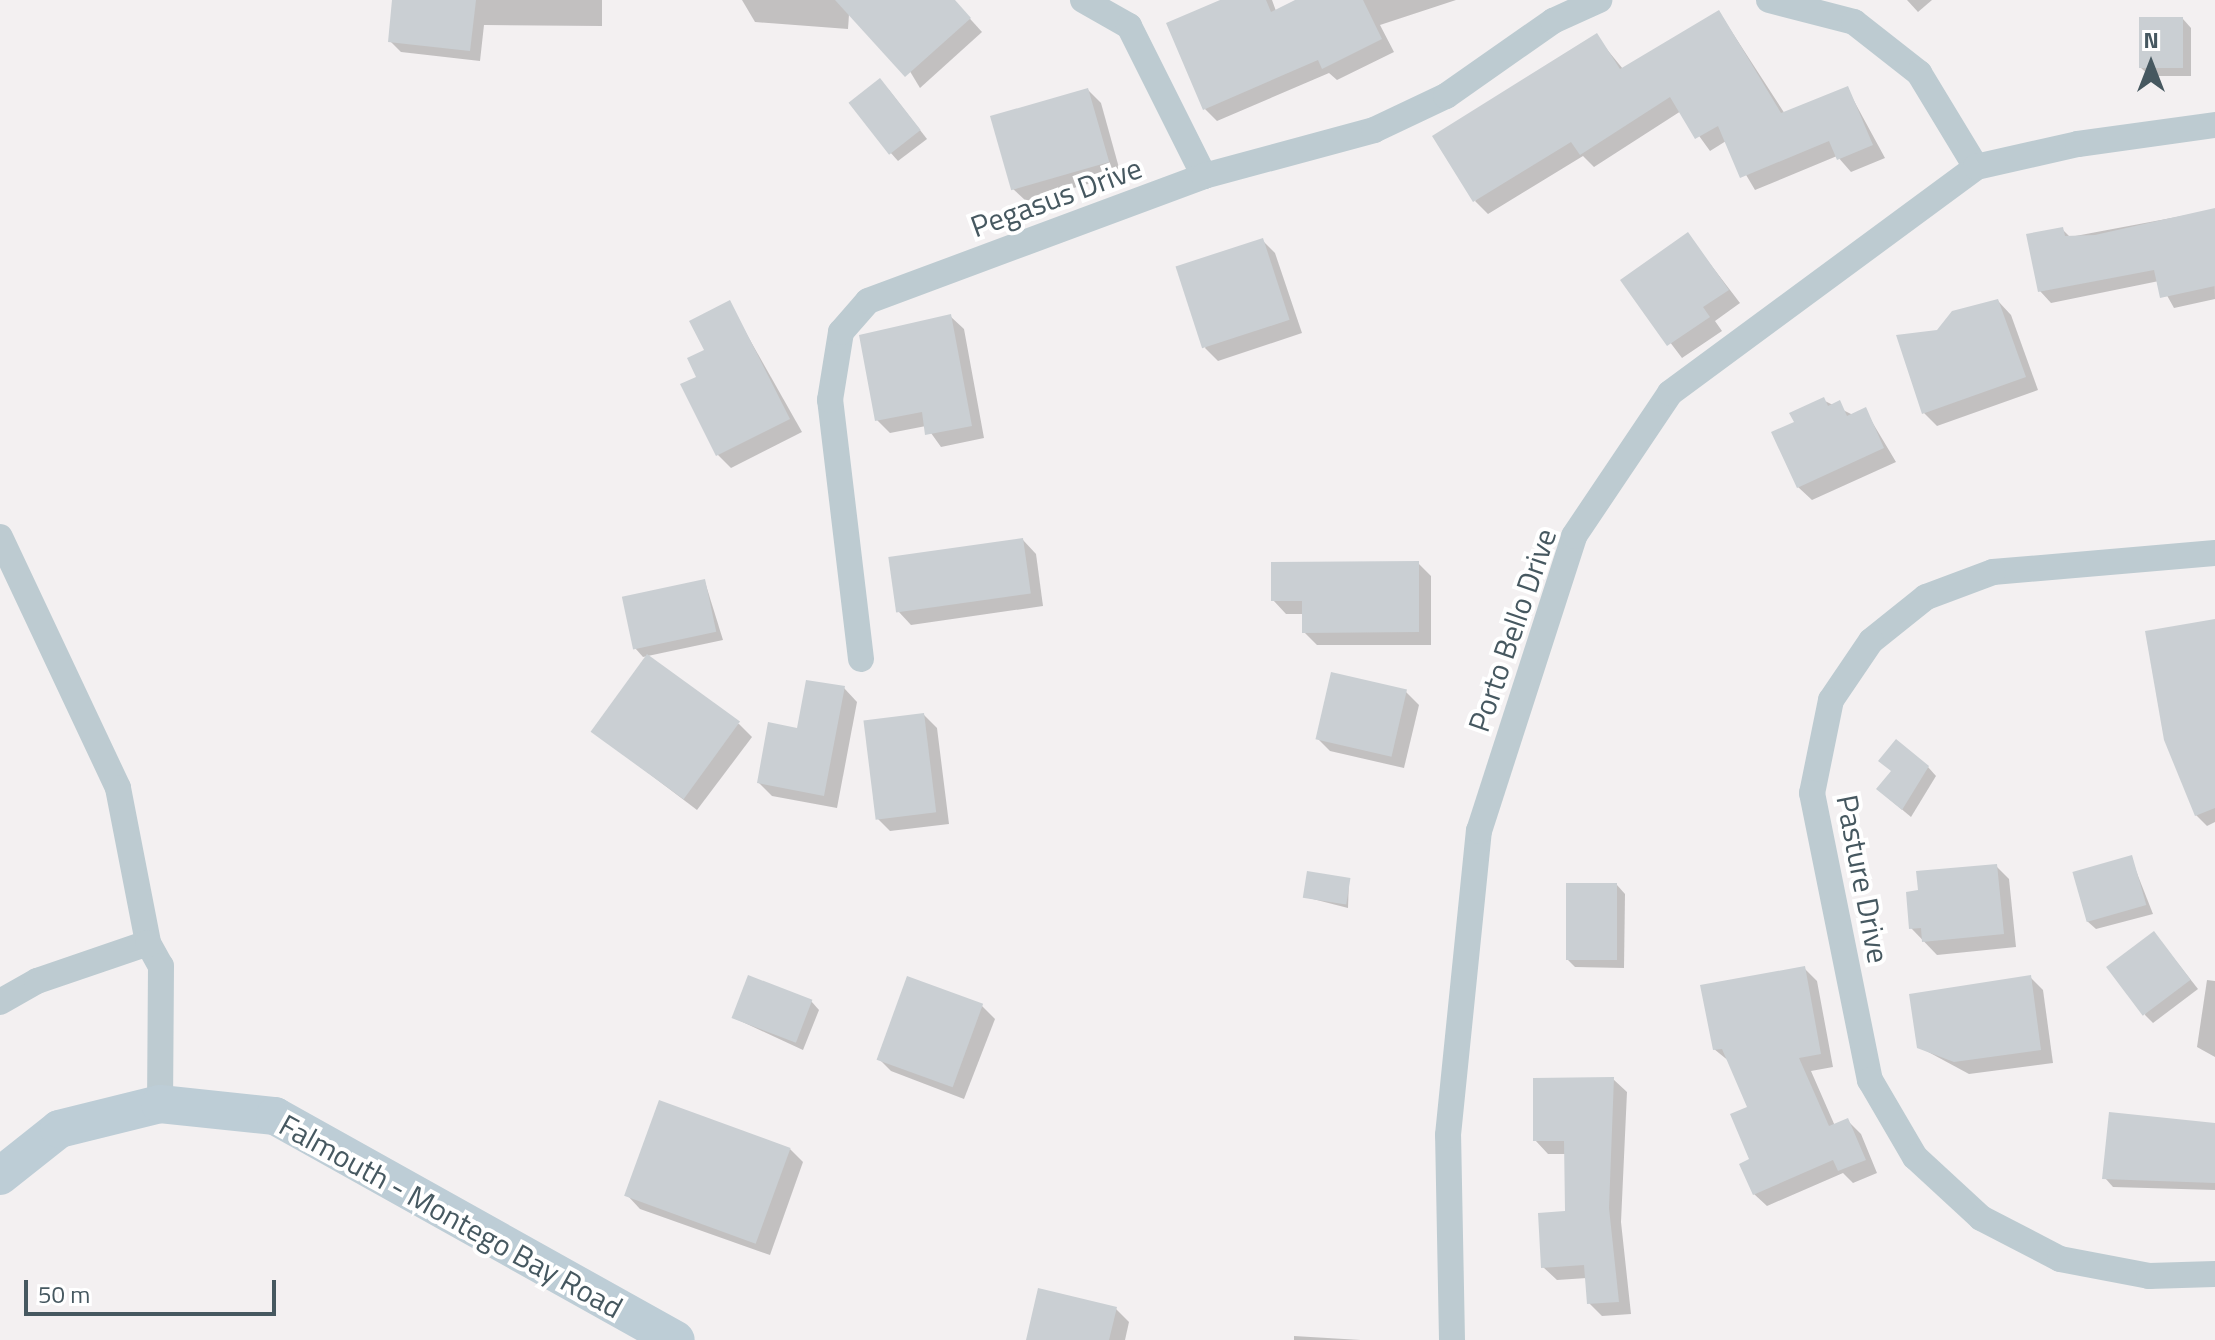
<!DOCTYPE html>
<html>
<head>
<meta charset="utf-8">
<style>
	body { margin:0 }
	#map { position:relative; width:2215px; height:1340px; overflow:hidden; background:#f3f0f1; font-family:"Titillium Web",sans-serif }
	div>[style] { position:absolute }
	.shadow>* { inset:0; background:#0003 }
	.building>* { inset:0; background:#cacfd3; transform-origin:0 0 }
	.minor>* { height:26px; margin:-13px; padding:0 13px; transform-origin:13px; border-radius:13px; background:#bdcbd1 }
	.secondary>* { height:38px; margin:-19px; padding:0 19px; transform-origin:19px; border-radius:19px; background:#bdcdd6 }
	span { translate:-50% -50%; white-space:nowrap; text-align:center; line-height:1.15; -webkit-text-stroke:8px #fff; paint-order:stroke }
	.street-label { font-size:30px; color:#465860 }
	.north { position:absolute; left:2111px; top:24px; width:80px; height:80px; -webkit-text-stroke:6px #fff; paint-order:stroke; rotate:0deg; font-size:22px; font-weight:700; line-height:32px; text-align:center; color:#465860 }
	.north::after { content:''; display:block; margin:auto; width:28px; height:36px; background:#465860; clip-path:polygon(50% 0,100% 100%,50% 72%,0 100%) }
	.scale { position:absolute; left:24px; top:1280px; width:252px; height:36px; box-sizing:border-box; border:4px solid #465860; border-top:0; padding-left:10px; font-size:24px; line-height:28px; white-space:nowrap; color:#465860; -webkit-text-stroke:6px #fff; paint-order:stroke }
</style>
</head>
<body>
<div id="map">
	<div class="shadow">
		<div style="clip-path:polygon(394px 0,602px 0,602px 26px,484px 25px,480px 61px,401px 52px,390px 41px)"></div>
		<div style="clip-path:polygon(742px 0,850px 0,848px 29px,755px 22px)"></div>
		<div style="clip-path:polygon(867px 0,953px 0,982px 32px,920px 88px)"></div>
		<div style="clip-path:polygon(1226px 0,1272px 0,1276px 11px,1299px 0,1456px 0,1380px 25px,1394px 52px,1337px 80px,1329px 73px,1217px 121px,1204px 108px)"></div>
		<div style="clip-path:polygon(1907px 0,1932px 0,1918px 12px)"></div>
		<div style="clip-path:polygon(1719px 12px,1785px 114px,1847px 88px,1885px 158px,1851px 172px,1837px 156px,1755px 190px,1726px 141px,1710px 151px,1681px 111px,1594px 167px,1583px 156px,1488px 214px,1475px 201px,1596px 36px,1623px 69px)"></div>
		<div style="clip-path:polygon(2183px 19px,2191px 28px,2191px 76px,2150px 76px,2141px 68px)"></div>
		<div style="clip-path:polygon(889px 90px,927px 139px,898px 161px,890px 152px)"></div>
		<div style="clip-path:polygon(1088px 90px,1101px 103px,1121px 175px,1026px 201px,1012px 188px)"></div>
		<div style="clip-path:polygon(2214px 210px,2215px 299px,2174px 308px,2159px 281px,2051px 303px,2040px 291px,2062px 229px,2070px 237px)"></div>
		<div style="clip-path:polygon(1688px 235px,1740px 303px,1715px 321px,1722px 331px,1682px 358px,1623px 280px)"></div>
		<div style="clip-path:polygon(1262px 240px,1275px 253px,1302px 333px,1218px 361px,1205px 348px)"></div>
		<div style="clip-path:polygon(1998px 301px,2011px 315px,2038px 390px,1937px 426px,1924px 413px,1938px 332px)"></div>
		<div style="clip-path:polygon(729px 303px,802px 432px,731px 468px,718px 455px,698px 377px)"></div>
		<div style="clip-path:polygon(950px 316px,964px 329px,984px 438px,941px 447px,926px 426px,890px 433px,877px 420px)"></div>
		<div style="clip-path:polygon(1823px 400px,1853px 415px,1865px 410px,1896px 462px,1812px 500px,1798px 487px,1797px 423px)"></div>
		<div style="clip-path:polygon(1023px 540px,1036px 554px,1043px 606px,911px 625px,898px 611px)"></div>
		<div style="clip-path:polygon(1418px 563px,1431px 576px,1431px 645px,1317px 645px,1304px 632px,1304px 614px,1286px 614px,1273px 600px)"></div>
		<div style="clip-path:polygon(705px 582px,723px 640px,643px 657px,635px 648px)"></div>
		<div style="clip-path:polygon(2215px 621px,2215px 822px,2207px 826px,2196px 815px)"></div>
		<div style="clip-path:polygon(844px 688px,857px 702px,837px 808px,772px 796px,759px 783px)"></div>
		<div style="clip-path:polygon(1406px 692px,1419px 705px,1404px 768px,1330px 751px,1317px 738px)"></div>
		<div style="clip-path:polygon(924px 715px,937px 728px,949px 824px,890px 831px,877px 818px)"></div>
		<div style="clip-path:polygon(739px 724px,752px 737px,697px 810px,593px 731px)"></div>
		<div style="clip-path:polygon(1928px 767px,1936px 776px,1911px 817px,1887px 797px)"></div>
		<div style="clip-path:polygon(2131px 858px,2153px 914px,2096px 929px,2087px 921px)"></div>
		<div style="clip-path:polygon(1996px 866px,2009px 879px,2016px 947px,1937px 955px,1911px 928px)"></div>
		<div style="clip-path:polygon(1349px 880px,1348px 908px,1305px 897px)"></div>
		<div style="clip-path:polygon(1617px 885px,1625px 894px,1624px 968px,1575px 967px,1567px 959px)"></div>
		<div style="clip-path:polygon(2154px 933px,2198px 989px,2153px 1023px,2145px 1015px)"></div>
		<div style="clip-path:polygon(1804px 968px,1817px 981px,1833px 1067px,1811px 1071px,1835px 1126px,1848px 1121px,1861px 1134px,1877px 1173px,1853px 1183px,1843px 1173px,1767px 1206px,1754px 1194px,1750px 1108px,1730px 1062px,1714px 1049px)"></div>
		<div style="clip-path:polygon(2030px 977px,2043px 990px,2053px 1063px,1969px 1074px,1919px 1047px)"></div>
		<div style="clip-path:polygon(2207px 980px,2215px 981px,2215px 1057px,2197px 1047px)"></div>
		<div style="clip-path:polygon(811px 1001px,819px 1010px,803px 1050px,734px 1018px)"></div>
		<div style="clip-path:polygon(982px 1006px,995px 1019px,964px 1099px,891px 1071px,878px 1058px)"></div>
		<div style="clip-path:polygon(1613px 1079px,1627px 1092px,1621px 1222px,1631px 1314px,1602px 1316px,1589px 1303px,1587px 1278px,1557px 1280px,1543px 1267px,1567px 1213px,1566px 1154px,1548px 1154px,1535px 1140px)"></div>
		<div style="clip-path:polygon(2215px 1125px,2215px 1190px,2113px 1187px,2105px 1178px)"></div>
		<div style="clip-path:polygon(790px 1149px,803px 1162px,770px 1255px,640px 1209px,627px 1195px)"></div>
		<div style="clip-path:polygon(1116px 1309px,1129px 1322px,1125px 1340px,1028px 1340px)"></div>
		<div style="clip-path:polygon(1294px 1336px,1361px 1340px,1294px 1340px)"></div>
	</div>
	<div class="building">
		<div style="clip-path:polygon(392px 0,476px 0,470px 51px,388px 42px)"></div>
		<div style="clip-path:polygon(835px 0,955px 0,971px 18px,905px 77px)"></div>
		<div style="clip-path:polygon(1220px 0,1266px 0,1271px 12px,1295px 0,1363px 0,1382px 39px,1322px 69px,1318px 60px,1203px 110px,1166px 23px)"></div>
		<div style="clip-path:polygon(1719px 10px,1781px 113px,1848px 86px,1873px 145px,1837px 160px,1829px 141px,1740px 178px,1718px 126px,1695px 139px,1670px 97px,1580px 155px,1571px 142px,1473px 202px,1432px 136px,1597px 33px,1620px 69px)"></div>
		<div style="left:2139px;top:17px;width:44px;height:51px"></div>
		<div style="left:880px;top:78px;width:66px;height:40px;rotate:52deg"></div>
		<div style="left:1088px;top:88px;width:77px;height:102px;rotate:74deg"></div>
		<div style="clip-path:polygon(2215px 208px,2215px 286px,2160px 298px,2154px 270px,2038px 292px,2026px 234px,2063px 227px,2065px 236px,2095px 235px)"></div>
		<div style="clip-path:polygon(1688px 232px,1729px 290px,1703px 307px,1710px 317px,1667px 346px,1620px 280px)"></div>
		<div style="left:1263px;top:238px;width:86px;height:92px;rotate:72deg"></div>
		<div style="clip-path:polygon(1998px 299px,2026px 377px,1922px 414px,1896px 335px,1937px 330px,1952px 311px)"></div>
		<div style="clip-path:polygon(730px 300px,790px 419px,716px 456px,680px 384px,696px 377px,687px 358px,704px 350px,689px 321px)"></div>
		<div style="clip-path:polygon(951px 314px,972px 426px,925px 435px,922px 412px,875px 421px,859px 335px)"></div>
		<div style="clip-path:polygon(1824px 397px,1828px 406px,1840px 400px,1847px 416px,1866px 407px,1884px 448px,1797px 488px,1771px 432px,1794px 422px,1789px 413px)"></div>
		<div style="left:1023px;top:538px;width:56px;height:136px;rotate:82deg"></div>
		<div style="clip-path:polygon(1419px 561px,1419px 632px,1302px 633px,1302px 601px,1271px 601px,1271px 562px)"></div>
		<div style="left:705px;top:579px;width:54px;height:85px;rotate:78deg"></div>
		<div style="clip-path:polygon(2215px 619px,2215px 808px,2195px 816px,2164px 740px,2145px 631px)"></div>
		<div style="left:647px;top:654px;width:115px;height:96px;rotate:36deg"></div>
		<div style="left:1331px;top:672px;width:78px;height:69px;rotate:13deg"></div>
		<div style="clip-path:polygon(806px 680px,845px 686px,824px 796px,757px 783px,768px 722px,797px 728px)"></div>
		<div style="left:924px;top:713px;width:100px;height:61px;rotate:83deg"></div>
		<div style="clip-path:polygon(1896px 739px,1929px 766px,1902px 810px,1876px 789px,1891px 771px,1878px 761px)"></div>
		<div style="left:2132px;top:855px;width:52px;height:62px;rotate:74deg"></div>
		<div style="clip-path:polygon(1997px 864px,2004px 934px,1922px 942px,1921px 928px,1909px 929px,1906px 892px,1918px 890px,1916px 871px)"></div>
		<div style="left:1307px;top:871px;width:44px;height:27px;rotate:9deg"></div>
		<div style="left:1566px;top:883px;width:51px;height:77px"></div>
		<div style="left:2154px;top:931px;width:61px;height:60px;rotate:53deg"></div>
		<div style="clip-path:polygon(1805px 966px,1821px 1054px,1799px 1058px,1829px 1126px,1848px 1118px,1866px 1160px,1838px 1171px,1833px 1160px,1753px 1195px,1739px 1164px,1749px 1159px,1730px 1114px,1747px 1107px,1722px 1049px,1713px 1050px,1700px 985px)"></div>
		<div style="left:748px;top:975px;width:69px;height:46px;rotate:21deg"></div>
		<div style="clip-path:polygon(2031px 975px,2041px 1050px,1954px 1062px,1917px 1048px,1909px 994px)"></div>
		<div style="left:907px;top:976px;width:81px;height:89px;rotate:20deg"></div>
		<div style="clip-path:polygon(1614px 1077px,1609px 1208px,1619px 1302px,1587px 1304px,1584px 1265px,1541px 1268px,1538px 1213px,1565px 1211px,1564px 1141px,1533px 1141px,1533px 1078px)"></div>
		<div style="left:659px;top:1100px;width:140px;height:102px;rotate:20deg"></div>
		<div style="clip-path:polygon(2109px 1112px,2215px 1123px,2215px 1183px,2102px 1179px)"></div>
		<div style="clip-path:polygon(1038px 1288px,1117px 1307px,1109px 1340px,1026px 1340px)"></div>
	</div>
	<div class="minor">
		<div style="left:1083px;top:0;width:53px;rotate:29.5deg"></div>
		<div style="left:1129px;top:26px;width:168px;rotate:63.4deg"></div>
		<div style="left:1769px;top:0;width:88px;rotate:14.5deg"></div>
		<div style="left:1854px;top:22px;width:83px;rotate:38.1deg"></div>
		<div style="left:1919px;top:73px;width:110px;rotate:58.8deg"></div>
		<div style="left:0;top:537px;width:277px;rotate:64.8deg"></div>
		<div style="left:118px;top:788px;width:158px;rotate:79deg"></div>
		<div style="left:2215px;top:553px;width:223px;rotate:175.1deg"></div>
		<div style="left:1993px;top:572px;width:72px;rotate:159.5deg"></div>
		<div style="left:1926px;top:597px;width:70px;rotate:141.3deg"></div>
		<div style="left:1871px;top:641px;width:71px;rotate:124.1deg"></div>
		<div style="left:1831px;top:700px;width:95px;rotate:101.5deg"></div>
		<div style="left:1812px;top:793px;width:293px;rotate:78.6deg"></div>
		<div style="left:1870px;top:1080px;width:89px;rotate:59.7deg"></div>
		<div style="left:1915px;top:1157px;width:90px;rotate:42.7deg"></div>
		<div style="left:1981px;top:1218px;width:89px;rotate:27.4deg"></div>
		<div style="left:2060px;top:1259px;width:91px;rotate:10.8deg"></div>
		<div style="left:2149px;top:1276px;width:66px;rotate:-1.7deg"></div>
		<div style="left:861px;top:659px;width:261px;rotate:-96.8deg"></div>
		<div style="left:830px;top:400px;width:69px;rotate:-80.8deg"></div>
		<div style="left:841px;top:332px;width:41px;rotate:-48.9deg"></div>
		<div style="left:868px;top:301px;width:358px;rotate:-20.4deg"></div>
		<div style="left:1204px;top:176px;width:176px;rotate:-15.1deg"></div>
		<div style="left:1374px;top:130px;width:80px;rotate:-25.3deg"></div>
		<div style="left:1446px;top:96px;width:131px;rotate:-35deg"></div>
		<div style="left:1553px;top:21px;width:51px;rotate:-24.5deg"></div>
		<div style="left:0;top:1002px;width:43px;rotate:-29.6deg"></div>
		<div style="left:37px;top:981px;width:117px;rotate:-18.9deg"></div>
		<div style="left:148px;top:943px;width:26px;rotate:61deg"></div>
		<div style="left:161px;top:966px;width:138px;rotate:90.4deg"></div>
		<div style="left:1452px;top:1340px;width:205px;rotate:-91.1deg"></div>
		<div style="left:1448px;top:1135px;width:306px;rotate:-84.2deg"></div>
		<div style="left:1479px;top:831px;width:310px;rotate:-72.1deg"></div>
		<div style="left:1574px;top:536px;width:172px;rotate:-56.1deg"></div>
		<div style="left:1670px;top:393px;width:380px;rotate:-36.4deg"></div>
		<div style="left:1976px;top:167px;width:105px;rotate:-12.7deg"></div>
		<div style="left:2078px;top:144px;width:138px;rotate:-7.9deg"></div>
	</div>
	<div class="secondary">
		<div style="left:0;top:1176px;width:75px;rotate:-38.5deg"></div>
		<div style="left:59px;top:1129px;width:104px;rotate:-13.9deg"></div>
		<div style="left:160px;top:1104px;width:116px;rotate:6deg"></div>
		<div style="left:275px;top:1116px;width:459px;rotate:29.2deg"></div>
	</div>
	<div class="street-label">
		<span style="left:1056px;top:197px;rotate:-20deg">Pegasus Drive</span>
		<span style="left:1512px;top:630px;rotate:-71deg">Porto Bello Drive</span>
		<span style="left:1863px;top:879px;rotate:79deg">Pasture Drive</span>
		<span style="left:451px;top:1216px;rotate:29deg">Falmouth - Montego Bay Road</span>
	</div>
	<div class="north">N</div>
	<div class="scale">50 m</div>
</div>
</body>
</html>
